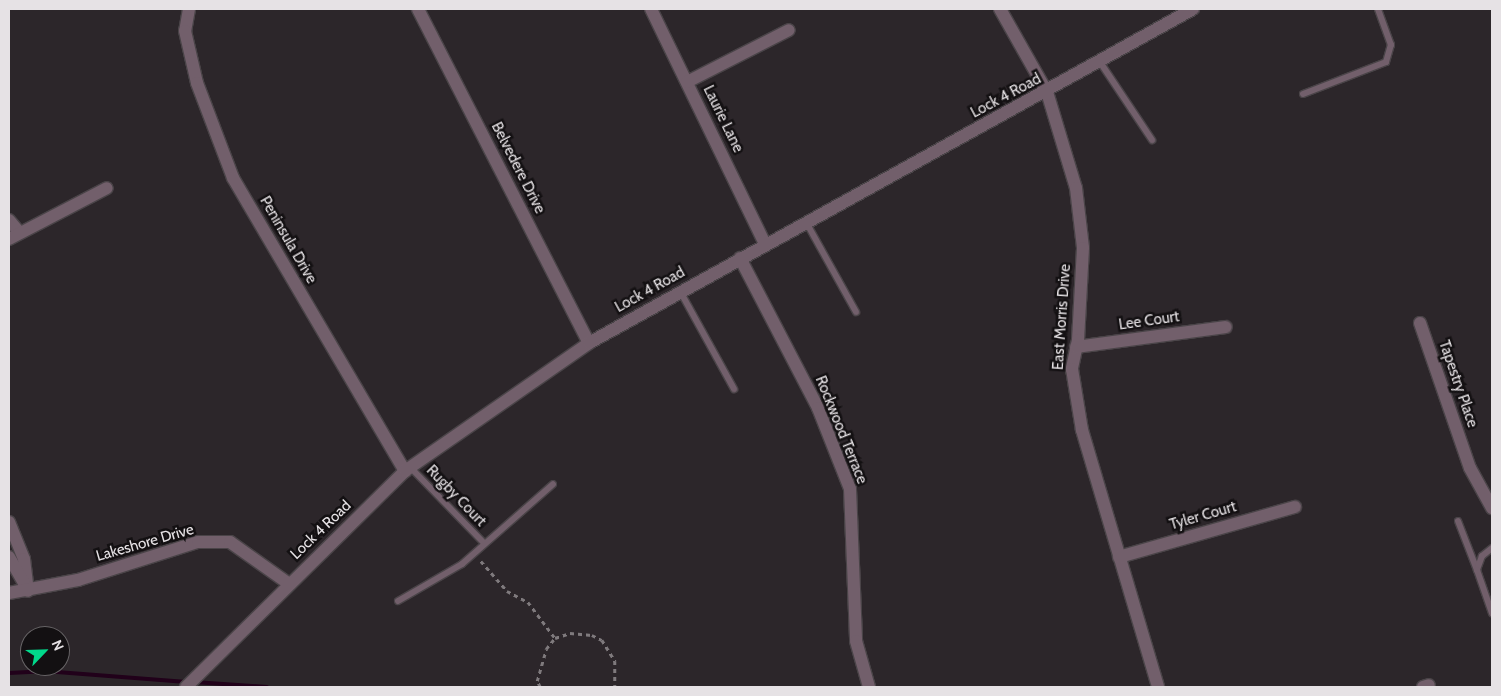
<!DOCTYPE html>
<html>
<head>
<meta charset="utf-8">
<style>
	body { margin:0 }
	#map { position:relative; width:1501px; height:696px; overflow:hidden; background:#2c262a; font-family:Cabin,sans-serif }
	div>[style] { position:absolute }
	.stream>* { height:4px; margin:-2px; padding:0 2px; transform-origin:2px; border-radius:2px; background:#21011a }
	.path>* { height:2.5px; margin-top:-1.25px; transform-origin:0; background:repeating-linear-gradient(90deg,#7f7a7d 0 4px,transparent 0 8px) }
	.roads { filter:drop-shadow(1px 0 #4a4448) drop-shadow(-1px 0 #4a4448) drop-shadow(0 1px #4a4448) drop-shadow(0 -1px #4a4448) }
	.lane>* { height:6px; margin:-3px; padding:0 3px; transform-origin:3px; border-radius:3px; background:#725f6b }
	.street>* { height:12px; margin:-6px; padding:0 6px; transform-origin:6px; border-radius:6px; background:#725f6b }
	span { translate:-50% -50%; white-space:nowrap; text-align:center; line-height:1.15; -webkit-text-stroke:5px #131012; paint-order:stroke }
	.street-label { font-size:15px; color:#e6e2e5 }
	.frame { position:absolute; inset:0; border:10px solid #e6e2e5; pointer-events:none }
	.north { position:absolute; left:20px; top:626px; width:50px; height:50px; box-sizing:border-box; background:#131012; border:1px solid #676466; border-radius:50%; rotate:66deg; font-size:14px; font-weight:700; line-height:20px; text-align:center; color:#e6e2e5 }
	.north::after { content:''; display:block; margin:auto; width:18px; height:22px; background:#01d98b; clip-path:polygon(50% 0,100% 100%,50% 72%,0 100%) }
</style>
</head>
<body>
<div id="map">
	<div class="stream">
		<div style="left:9px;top:673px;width:35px;rotate:-3deg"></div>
		<div style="left:44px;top:671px;width:143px;rotate:4.4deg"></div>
		<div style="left:194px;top:682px;width:73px;rotate:3.9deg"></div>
	</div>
	<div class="path">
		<div style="left:481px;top:561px;width:40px;rotate:49deg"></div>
		<div style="left:507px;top:591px;width:24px;rotate:28deg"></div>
		<div style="left:528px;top:602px;width:45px;rotate:53.1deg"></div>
		<div style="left:540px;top:687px;width:7px;rotate:-117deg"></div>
		<div style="left:537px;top:681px;width:33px;rotate:-74deg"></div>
		<div style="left:546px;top:649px;width:14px;rotate:-51deg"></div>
		<div style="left:555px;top:638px;width:16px;rotate:-18deg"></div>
		<div style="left:570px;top:633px;width:22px;rotate:5deg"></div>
		<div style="left:592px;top:635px;width:11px;rotate:27deg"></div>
		<div style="left:602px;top:640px;width:25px;rotate:58deg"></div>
		<div style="left:615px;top:661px;width:26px;rotate:90deg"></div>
	</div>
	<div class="roads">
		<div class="lane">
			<div style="left:1100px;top:62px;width:94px;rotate:56.3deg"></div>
			<div style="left:1303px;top:94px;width:89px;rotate:-21.1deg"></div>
			<div style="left:1386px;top:62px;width:18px;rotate:-74deg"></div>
			<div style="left:1391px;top:45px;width:38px;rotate:-110deg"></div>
			<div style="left:806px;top:222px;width:103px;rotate:60.9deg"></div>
			<div style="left:680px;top:291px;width:112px;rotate:61.1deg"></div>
			<div style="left:410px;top:467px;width:105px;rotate:45.8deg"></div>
			<div style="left:1458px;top:521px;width:53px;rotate:68.8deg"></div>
			<div style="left:1492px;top:548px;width:13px;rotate:141deg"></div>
			<div style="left:1482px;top:556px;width:15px;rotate:110deg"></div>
			<div style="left:1477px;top:570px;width:46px;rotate:70.8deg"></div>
			<div style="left:398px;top:601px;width:74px;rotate:-30deg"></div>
			<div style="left:462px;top:564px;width:121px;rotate:-41.3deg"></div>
		</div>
		<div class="street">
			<div style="left:189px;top:9px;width:22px;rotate:100deg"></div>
			<div style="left:185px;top:31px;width:53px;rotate:77deg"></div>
			<div style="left:197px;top:83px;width:102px;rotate:69.2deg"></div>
			<div style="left:233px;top:178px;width:340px;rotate:59.6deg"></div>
			<div style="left:418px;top:9px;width:375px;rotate:62.9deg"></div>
			<div style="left:651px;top:9px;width:261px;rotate:64.1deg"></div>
			<div style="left:1000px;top:9px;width:95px;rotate:60.5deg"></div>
			<div style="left:1047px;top:92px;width:100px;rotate:73.2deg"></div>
			<div style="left:1076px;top:188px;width:60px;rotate:83.3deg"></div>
			<div style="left:1083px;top:248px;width:92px;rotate:93.1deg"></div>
			<div style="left:1078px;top:340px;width:30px;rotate:102deg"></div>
			<div style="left:1072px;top:369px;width:62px;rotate:80.7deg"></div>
			<div style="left:1082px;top:430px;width:268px;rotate:73.5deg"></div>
			<div style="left:687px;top:82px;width:114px;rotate:-27deg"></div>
			<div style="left:9px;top:220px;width:16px;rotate:50deg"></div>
			<div style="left:9px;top:239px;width:110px;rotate:-27.5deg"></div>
			<div style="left:740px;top:258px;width:169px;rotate:62.5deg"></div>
			<div style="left:818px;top:408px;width:87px;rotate:68.4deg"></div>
			<div style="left:850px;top:489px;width:152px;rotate:87.7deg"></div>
			<div style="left:856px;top:641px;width:48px;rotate:74.2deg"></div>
			<div style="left:1420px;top:323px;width:153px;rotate:71deg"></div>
			<div style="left:1470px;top:468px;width:46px;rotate:61.2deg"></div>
			<div style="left:1076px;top:347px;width:151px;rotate:-7.6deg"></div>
			<div style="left:9px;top:522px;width:40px;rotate:68deg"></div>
			<div style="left:24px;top:559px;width:32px;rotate:83deg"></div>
			<div style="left:9px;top:557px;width:32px;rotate:60deg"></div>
			<div style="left:1119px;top:557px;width:183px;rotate:-15.9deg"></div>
			<div style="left:9px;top:593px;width:70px;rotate:-10.7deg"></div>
			<div style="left:78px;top:580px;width:126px;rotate:-17.6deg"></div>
			<div style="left:198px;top:542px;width:32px"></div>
			<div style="left:230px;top:542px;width:72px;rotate:35.4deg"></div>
			<div style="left:186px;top:687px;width:308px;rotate:-44.6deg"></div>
			<div style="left:405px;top:471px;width:224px;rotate:-34.8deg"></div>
			<div style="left:589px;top:343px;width:690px;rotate:-28.94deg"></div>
			<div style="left:1423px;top:687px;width:6px;rotate:-18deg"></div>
		</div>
	</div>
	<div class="street-label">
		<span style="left:1006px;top:96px;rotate:-28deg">Lock 4 Road</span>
		<span style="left:723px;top:119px;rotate:64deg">Laurie Lane</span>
		<span style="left:518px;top:168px;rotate:63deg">Belvedere Drive</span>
		<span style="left:288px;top:240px;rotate:60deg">Peninsula Drive</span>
		<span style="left:650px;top:290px;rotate:-29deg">Lock 4 Road</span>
		<span style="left:1062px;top:317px;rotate:-86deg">East Morris Drive</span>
		<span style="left:1149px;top:321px;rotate:-8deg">Lee Court</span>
		<span style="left:1458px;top:384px;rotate:71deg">Tapestry Place</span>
		<span style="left:841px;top:430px;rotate:68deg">Rockwood Terrace</span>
		<span style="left:456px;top:496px;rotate:46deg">Rugby Court</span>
		<span style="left:1203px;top:516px;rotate:-16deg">Tyler Court</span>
		<span style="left:321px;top:530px;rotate:-44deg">Lock 4 Road</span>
		<span style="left:145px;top:543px;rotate:-16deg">Lakeshore Drive</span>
	</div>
	<div class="frame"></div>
	<div class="north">N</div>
</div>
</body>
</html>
